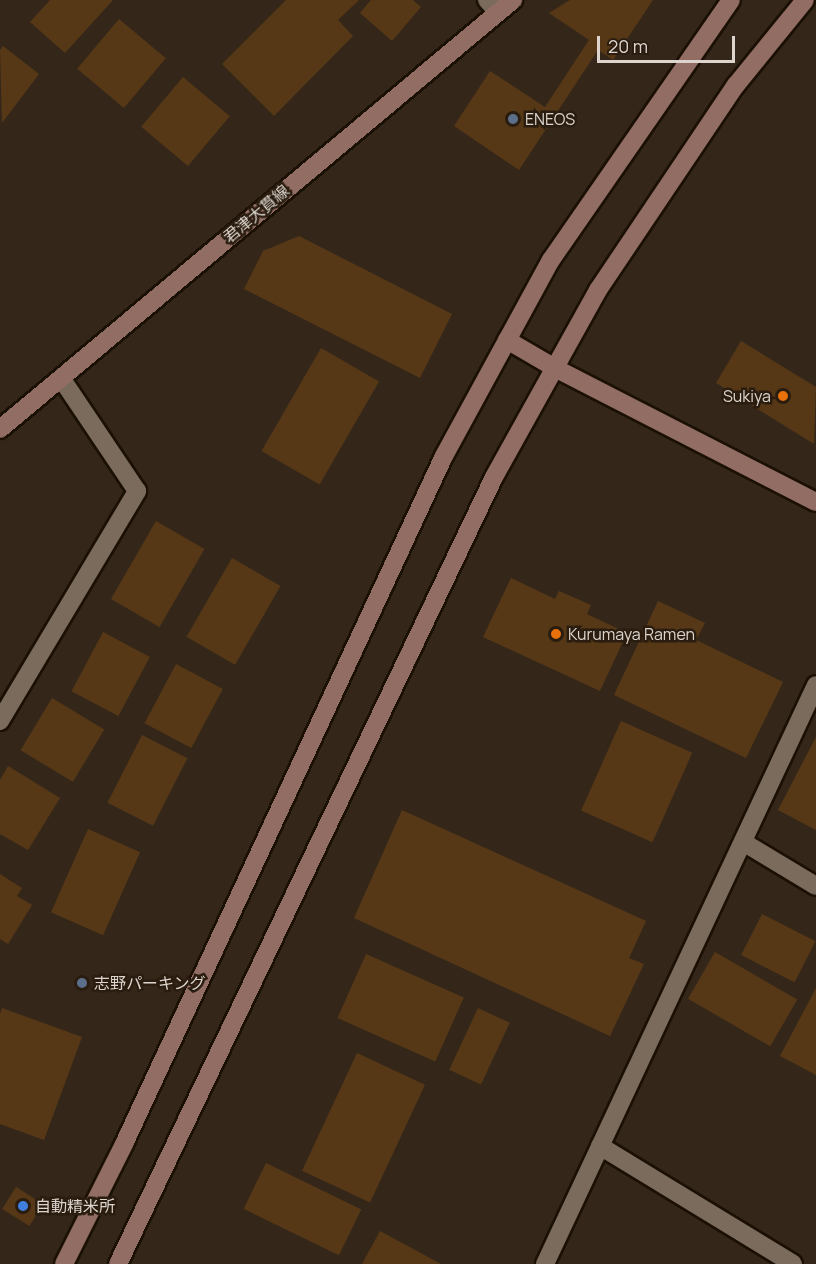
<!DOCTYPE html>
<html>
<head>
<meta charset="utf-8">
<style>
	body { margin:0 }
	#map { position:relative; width:816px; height:1264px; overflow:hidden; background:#34271a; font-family:Manrope,"Noto Sans JP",sans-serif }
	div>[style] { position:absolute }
	.building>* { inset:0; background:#573816; transform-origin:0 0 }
	.roads { filter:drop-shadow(2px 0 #1b1004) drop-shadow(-2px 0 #1b1004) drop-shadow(0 2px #1b1004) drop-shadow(0 -2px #1b1004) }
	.street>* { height:18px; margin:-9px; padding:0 9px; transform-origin:9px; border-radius:9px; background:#7a6b5c }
	.secondary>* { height:18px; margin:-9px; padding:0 9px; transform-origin:9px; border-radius:9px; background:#926d64 }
	.dots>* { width:16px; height:16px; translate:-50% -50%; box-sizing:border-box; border:3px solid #2a1d10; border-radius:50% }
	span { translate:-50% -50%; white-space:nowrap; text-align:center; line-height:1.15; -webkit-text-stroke:5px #2a1d10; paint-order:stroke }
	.poi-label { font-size:16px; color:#ddd5cd }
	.left { translate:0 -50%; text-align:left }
	.right { translate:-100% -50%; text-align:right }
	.street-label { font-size:16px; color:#ddd5cd }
	.scale { position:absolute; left:597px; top:36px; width:138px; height:27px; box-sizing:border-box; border:3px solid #ddd5cd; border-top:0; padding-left:8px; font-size:18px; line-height:21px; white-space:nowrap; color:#ddd5cd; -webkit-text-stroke:4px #2a1d10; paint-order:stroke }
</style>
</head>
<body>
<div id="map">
	<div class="building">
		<div style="clip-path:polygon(50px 0,113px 0,65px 53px,30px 22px)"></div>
		<div style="clip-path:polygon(286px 0,359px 0,338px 20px,353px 36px,274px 116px,222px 64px)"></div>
		<div style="clip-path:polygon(371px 0,413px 0,421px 7px,392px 41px,360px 13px)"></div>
		<div style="clip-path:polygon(570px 0,653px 0,613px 60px,598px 50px,519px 170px,454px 126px,490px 71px,545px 107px,589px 40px,549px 13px)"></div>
		<div style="left:119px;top:19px;width:61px;height:65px;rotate:40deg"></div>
		<div style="clip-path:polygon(3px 46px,39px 74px,2px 123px,0 50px)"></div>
		<div style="left:183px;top:77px;width:61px;height:65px;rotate:40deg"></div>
		<div style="clip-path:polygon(299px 236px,452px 314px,420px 378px,244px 289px,263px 251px)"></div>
		<div style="clip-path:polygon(741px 341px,816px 387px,814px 444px,716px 383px)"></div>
		<div style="left:321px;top:348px;width:67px;height:119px;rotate:30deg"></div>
		<div style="left:156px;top:521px;width:56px;height:90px;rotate:30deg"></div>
		<div style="left:232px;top:558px;width:56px;height:91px;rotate:30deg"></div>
		<div style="clip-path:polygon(511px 578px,555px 599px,559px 591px,591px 605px,587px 614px,627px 633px,600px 691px,483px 637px)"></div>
		<div style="clip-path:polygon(658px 601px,705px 623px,696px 640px,783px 682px,746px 758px,614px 695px)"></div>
		<div style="left:103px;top:632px;width:53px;height:67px;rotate:28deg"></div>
		<div style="left:176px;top:664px;width:53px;height:67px;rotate:28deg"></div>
		<div style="left:52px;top:698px;width:61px;height:61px;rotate:31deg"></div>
		<div style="left:621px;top:721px;width:78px;height:98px;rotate:24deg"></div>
		<div style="left:142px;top:735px;width:51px;height:76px;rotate:27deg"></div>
		<div style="clip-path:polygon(816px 737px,816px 830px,778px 810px)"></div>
		<div style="clip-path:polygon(8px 766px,60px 798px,28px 850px,0 834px,0 780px)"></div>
		<div style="clip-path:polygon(402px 810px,646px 921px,629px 958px,644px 964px,610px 1036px,354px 918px)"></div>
		<div style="left:88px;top:829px;width:57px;height:91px;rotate:24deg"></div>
		<div style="clip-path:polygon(0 874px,22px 888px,17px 896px,32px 905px,8px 944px,0 939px)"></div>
		<div style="left:762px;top:914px;width:60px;height:46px;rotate:27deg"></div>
		<div style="left:715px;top:952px;width:95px;height:54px;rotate:30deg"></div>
		<div style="left:366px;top:954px;width:107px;height:70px;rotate:24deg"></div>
		<div style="clip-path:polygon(816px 988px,816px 1075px,780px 1056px)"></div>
		<div style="clip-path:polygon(2px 1008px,82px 1037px,44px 1140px,0 1124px,0 1014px)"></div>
		<div style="left:478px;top:1008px;width:35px;height:68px;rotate:25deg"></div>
		<div style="left:357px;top:1053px;width:75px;height:130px;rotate:25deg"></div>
		<div style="left:266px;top:1163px;width:106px;height:51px;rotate:26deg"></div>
		<div style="left:16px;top:1187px;width:32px;height:26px;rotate:32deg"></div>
		<div style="clip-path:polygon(380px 1231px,441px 1264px,362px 1264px)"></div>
	</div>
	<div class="roads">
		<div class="street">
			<div style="left:487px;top:0;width:16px;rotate:47deg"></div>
			<div style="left:0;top:721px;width:268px;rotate:-59.2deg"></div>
			<div style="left:137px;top:491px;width:136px;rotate:-123.9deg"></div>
			<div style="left:743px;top:842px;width:85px;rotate:31.1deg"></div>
			<div style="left:600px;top:1146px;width:226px;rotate:31.4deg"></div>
			<div style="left:545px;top:1264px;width:639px;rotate:-64.92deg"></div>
		</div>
		<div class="secondary">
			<div style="left:507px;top:340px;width:56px;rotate:30.3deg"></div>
			<div style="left:555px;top:368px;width:293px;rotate:27.2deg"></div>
			<div style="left:0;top:429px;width:669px;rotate:-39.9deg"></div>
			<div style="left:64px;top:1264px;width:134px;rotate:-63.4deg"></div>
			<div style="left:124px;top:1144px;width:759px;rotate:-65.06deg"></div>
			<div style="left:444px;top:456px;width:223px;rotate:-61.4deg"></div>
			<div style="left:551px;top:260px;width:316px;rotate:-55.3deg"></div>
			<div style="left:118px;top:1264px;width:872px;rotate:-64.46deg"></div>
			<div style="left:494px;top:477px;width:214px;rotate:-60.9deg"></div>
			<div style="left:598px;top:290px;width:247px;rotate:-56.1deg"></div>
			<div style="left:736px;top:85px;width:109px;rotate:-50.9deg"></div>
		</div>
	</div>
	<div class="dots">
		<div style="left:513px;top:119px;background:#5c6f8a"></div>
		<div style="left:783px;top:396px;background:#e8710a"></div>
		<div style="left:556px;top:634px;background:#e8710a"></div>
		<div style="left:82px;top:983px;background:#5c6f8a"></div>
		<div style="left:23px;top:1206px;background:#3f7fe0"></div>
	</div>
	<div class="poi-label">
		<span class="left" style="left:525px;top:119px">ENEOS</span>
		<span class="right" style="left:771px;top:396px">Sukiya</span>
		<span class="left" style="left:568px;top:634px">Kurumaya Ramen</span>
		<span class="left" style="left:94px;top:983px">志野パーキング</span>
		<span class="left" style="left:35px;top:1206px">自動精米所</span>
	</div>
	<div class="street-label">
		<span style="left:256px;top:214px;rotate:-40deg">君津大貫線</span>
	</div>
	<div class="scale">20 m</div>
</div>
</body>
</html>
